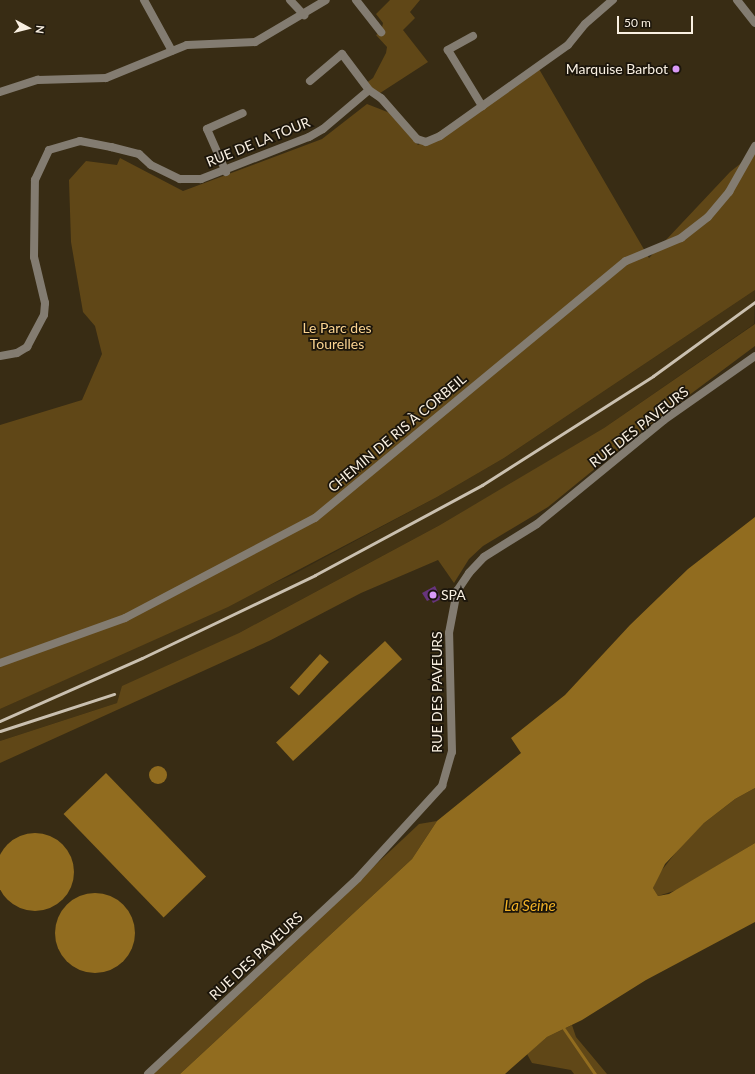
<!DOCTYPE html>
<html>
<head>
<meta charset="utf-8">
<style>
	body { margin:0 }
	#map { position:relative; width:755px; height:1074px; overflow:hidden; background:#382c14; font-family:Lato,sans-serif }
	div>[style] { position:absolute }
	.built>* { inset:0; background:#443414 }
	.green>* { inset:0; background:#604717 }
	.water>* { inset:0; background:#916c1f; transform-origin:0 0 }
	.round { border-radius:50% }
	.stream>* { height:3px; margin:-1.5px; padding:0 1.5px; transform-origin:1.5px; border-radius:1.5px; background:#916c1f }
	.building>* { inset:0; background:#67347d }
	.minor>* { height:8px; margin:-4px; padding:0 4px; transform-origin:4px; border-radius:4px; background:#837c71 }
	.tertiary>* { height:8px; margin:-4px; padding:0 4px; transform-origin:4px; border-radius:4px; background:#837c71 }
	.rail>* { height:3px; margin:-1.5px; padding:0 1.5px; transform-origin:1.5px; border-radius:1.5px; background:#cac0b0 }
	.dots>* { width:11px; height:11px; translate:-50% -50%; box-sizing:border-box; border:2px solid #1b150b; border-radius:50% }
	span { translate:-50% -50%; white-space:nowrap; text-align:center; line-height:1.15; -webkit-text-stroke:3.5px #1b150b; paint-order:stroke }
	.poi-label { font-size:14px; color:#f9f0e2 }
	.right { translate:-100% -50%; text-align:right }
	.left { translate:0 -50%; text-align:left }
	.street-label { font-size:14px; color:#f9f0e2 }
	.park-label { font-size:14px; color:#fbd491 }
	.water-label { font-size:15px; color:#f3b326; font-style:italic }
	.north { position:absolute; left:8px; top:8px; width:40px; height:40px; -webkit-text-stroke:3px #1b150b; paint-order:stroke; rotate:97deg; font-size:11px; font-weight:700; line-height:16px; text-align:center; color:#f9f0e2 }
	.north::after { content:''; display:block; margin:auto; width:14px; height:18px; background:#f9f0e2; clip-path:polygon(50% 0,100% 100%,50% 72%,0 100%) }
	.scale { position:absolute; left:617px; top:16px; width:76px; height:18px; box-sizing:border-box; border:2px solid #f9f0e2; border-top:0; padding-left:5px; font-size:12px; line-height:14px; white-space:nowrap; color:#f9f0e2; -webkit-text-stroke:3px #1b150b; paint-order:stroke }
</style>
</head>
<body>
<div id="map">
	<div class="built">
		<div style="clip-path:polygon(755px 290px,754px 324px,604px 428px,523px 477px,440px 525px,239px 633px,117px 703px,0 741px,0 709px,294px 574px,437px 497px,504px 458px)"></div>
	</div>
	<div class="green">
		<div style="clip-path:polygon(390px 0,420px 0,410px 12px,415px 18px,403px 30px,428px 62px,377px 95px,365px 84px,373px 78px,386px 53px,387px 47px,376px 35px,381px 32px,383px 23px,376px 14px)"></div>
		<div style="clip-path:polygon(539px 69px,649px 258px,730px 172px,755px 152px,755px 290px,504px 458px,437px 497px,228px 607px,0 709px,0 425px,82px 400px,102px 354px,95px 326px,83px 312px,71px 242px,69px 180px,86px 161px,117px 165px,120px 158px,183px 191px,322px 139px,367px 104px,390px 113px,418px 145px)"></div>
		<div style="clip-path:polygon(755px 324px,755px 346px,645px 428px,548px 507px,483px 546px,469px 559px,454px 583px,438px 560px,361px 593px,269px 641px,0 763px,0 741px,117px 703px,122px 686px,239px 633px,440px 525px,604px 428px)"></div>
		<div style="clip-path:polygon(755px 788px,755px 843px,677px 890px,658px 896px,653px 888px,658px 875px,680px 847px,704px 823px,735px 799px)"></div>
		<div style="clip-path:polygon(437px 821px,412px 859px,180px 1074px,153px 1074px,419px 824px)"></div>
		<div style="clip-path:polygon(572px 1025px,576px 1037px,607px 1074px,574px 1074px,571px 1070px,532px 1063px,527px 1054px,547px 1037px)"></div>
	</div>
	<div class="water">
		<div style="clip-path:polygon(755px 517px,755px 788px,735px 799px,704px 823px,665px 864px,653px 888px,658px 896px,669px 894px,755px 843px,755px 922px,646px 980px,582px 1020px,547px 1037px,505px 1074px,180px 1074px,412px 859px,437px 821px,521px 753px,511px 738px,565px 695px,630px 625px,688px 569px)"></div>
		<div style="left:385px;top:641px;width:25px;height:149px;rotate:47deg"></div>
		<div style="left:320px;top:654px;width:12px;height:45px;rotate:42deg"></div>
		<div class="round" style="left:149px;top:766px;width:18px;height:18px"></div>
		<div style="left:106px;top:773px;width:144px;height:59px;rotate:46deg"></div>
		<div class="round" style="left:-4px;top:833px;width:78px;height:78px"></div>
		<div class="round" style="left:55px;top:893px;width:80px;height:80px"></div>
	</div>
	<div class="stream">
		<div style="left:562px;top:1026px;width:58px;rotate:55.5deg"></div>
	</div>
	<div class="building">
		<div style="clip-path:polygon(435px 586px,441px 599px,433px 603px,431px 599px,427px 601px,422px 593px)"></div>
	</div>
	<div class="minor">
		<div style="left:144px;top:0;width:58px;rotate:61.2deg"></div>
		<div style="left:290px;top:0;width:21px;rotate:47deg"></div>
		<div style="left:356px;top:0;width:41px;rotate:52deg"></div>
		<div style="left:737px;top:0;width:29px;rotate:52deg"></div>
		<div style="left:473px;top:36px;width:29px;rotate:151deg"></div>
		<div style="left:448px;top:50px;width:66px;rotate:58.7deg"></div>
		<div style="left:310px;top:81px;width:42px;rotate:-40.2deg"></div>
		<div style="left:342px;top:54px;width:45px;rotate:53.1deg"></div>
		<div style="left:0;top:92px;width:40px;rotate:-18deg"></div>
		<div style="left:38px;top:80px;width:68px;rotate:-1.7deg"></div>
		<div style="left:106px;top:78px;width:87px;rotate:-22.2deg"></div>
		<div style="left:187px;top:45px;width:68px;rotate:-2.5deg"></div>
		<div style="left:255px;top:42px;width:82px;rotate:-30.6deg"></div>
		<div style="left:226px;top:172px;width:47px;rotate:-113.8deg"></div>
		<div style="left:207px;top:129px;width:39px;rotate:-24deg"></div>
		<div style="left:0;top:356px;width:17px;rotate:-10deg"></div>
		<div style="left:17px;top:353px;width:12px;rotate:-31deg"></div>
		<div style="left:27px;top:347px;width:36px;rotate:-62deg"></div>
		<div style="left:44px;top:315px;width:12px;rotate:-85deg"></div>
		<div style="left:45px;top:303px;width:47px;rotate:-103.4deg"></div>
		<div style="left:34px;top:257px;width:77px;rotate:-89.3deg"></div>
		<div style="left:35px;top:180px;width:33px;rotate:-65deg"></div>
		<div style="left:49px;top:150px;width:32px;rotate:-16deg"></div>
		<div style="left:80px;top:141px;width:32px;rotate:11deg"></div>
		<div style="left:111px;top:147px;width:29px;rotate:14deg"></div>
		<div style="left:139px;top:154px;width:16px;rotate:43deg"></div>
		<div style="left:151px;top:165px;width:32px;rotate:26deg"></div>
		<div style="left:180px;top:179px;width:21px"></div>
		<div style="left:201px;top:179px;width:116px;rotate:-21.3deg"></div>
		<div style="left:309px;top:137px;width:16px;rotate:-30deg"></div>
		<div style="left:323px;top:129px;width:60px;rotate:-40.3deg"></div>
		<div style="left:369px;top:90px;width:14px;rotate:34deg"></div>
		<div style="left:381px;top:98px;width:55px;rotate:48.7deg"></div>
		<div style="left:417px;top:139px;width:9px;rotate:18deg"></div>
		<div style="left:426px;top:142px;width:15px;rotate:-23deg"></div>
		<div style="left:440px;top:136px;width:157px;rotate:-35.4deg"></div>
		<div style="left:568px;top:45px;width:27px;rotate:-51deg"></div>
		<div style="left:585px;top:24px;width:37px;rotate:-41deg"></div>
		<div style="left:0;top:663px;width:133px;rotate:-19.8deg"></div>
		<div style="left:125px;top:618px;width:215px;rotate:-27.8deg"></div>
		<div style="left:315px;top:518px;width:403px;rotate:-39.6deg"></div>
		<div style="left:626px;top:261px;width:60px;rotate:-22.7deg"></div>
		<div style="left:681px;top:238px;width:34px;rotate:-38deg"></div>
		<div style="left:708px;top:217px;width:33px;rotate:-50deg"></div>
		<div style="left:729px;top:192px;width:53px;rotate:-60.5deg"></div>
	</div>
	<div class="tertiary">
		<div style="left:148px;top:1074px;width:287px;rotate:-43deg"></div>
		<div style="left:358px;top:878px;width:125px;rotate:-47.6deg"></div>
		<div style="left:442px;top:786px;width:35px;rotate:-74deg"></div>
		<div style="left:452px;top:752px;width:119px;rotate:-91.4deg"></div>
		<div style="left:449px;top:633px;width:43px;rotate:-79.2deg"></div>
		<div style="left:457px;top:591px;width:22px;rotate:-56deg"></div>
		<div style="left:469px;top:573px;width:22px;rotate:-47deg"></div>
		<div style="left:484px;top:557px;width:62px;rotate:-31.9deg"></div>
		<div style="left:537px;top:524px;width:164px;rotate:-39.3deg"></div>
		<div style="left:664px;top:420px;width:111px;rotate:-35.1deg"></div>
	</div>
	<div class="rail">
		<div style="left:0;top:721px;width:155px;rotate:-23.9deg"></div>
		<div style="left:142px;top:658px;width:192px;rotate:-25.6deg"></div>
		<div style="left:315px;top:575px;width:190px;rotate:-28.3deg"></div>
		<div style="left:482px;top:485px;width:203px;rotate:-32.5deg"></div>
		<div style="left:653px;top:376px;width:126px;rotate:-36deg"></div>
		<div style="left:0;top:731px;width:120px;rotate:-18deg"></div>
	</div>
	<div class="dots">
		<div style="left:676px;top:69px;background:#d99af7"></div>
		<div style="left:433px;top:595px;background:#d99af7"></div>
	</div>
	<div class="poi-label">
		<span class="right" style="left:668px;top:69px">Marquise Barbot</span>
		<span class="left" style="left:441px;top:595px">SPA</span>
	</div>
	<div class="street-label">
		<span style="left:258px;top:142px;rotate:-22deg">RUE DE LA TOUR</span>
		<span style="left:639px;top:427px;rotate:-38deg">RUE DES PAVEURS</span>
		<span style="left:397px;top:433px;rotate:-40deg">CHEMIN DE RIS À CORBEIL</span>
		<span style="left:437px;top:692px;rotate:-90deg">RUE DES PAVEURS</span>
		<span style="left:256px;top:956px;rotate:-43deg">RUE DES PAVEURS</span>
	</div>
	<div class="park-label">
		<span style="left:337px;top:336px">Le Parc des<br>Tourelles</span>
	</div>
	<div class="water-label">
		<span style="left:530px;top:906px">La Seine</span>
	</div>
	<div class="north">N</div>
	<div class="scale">50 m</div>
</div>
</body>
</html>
